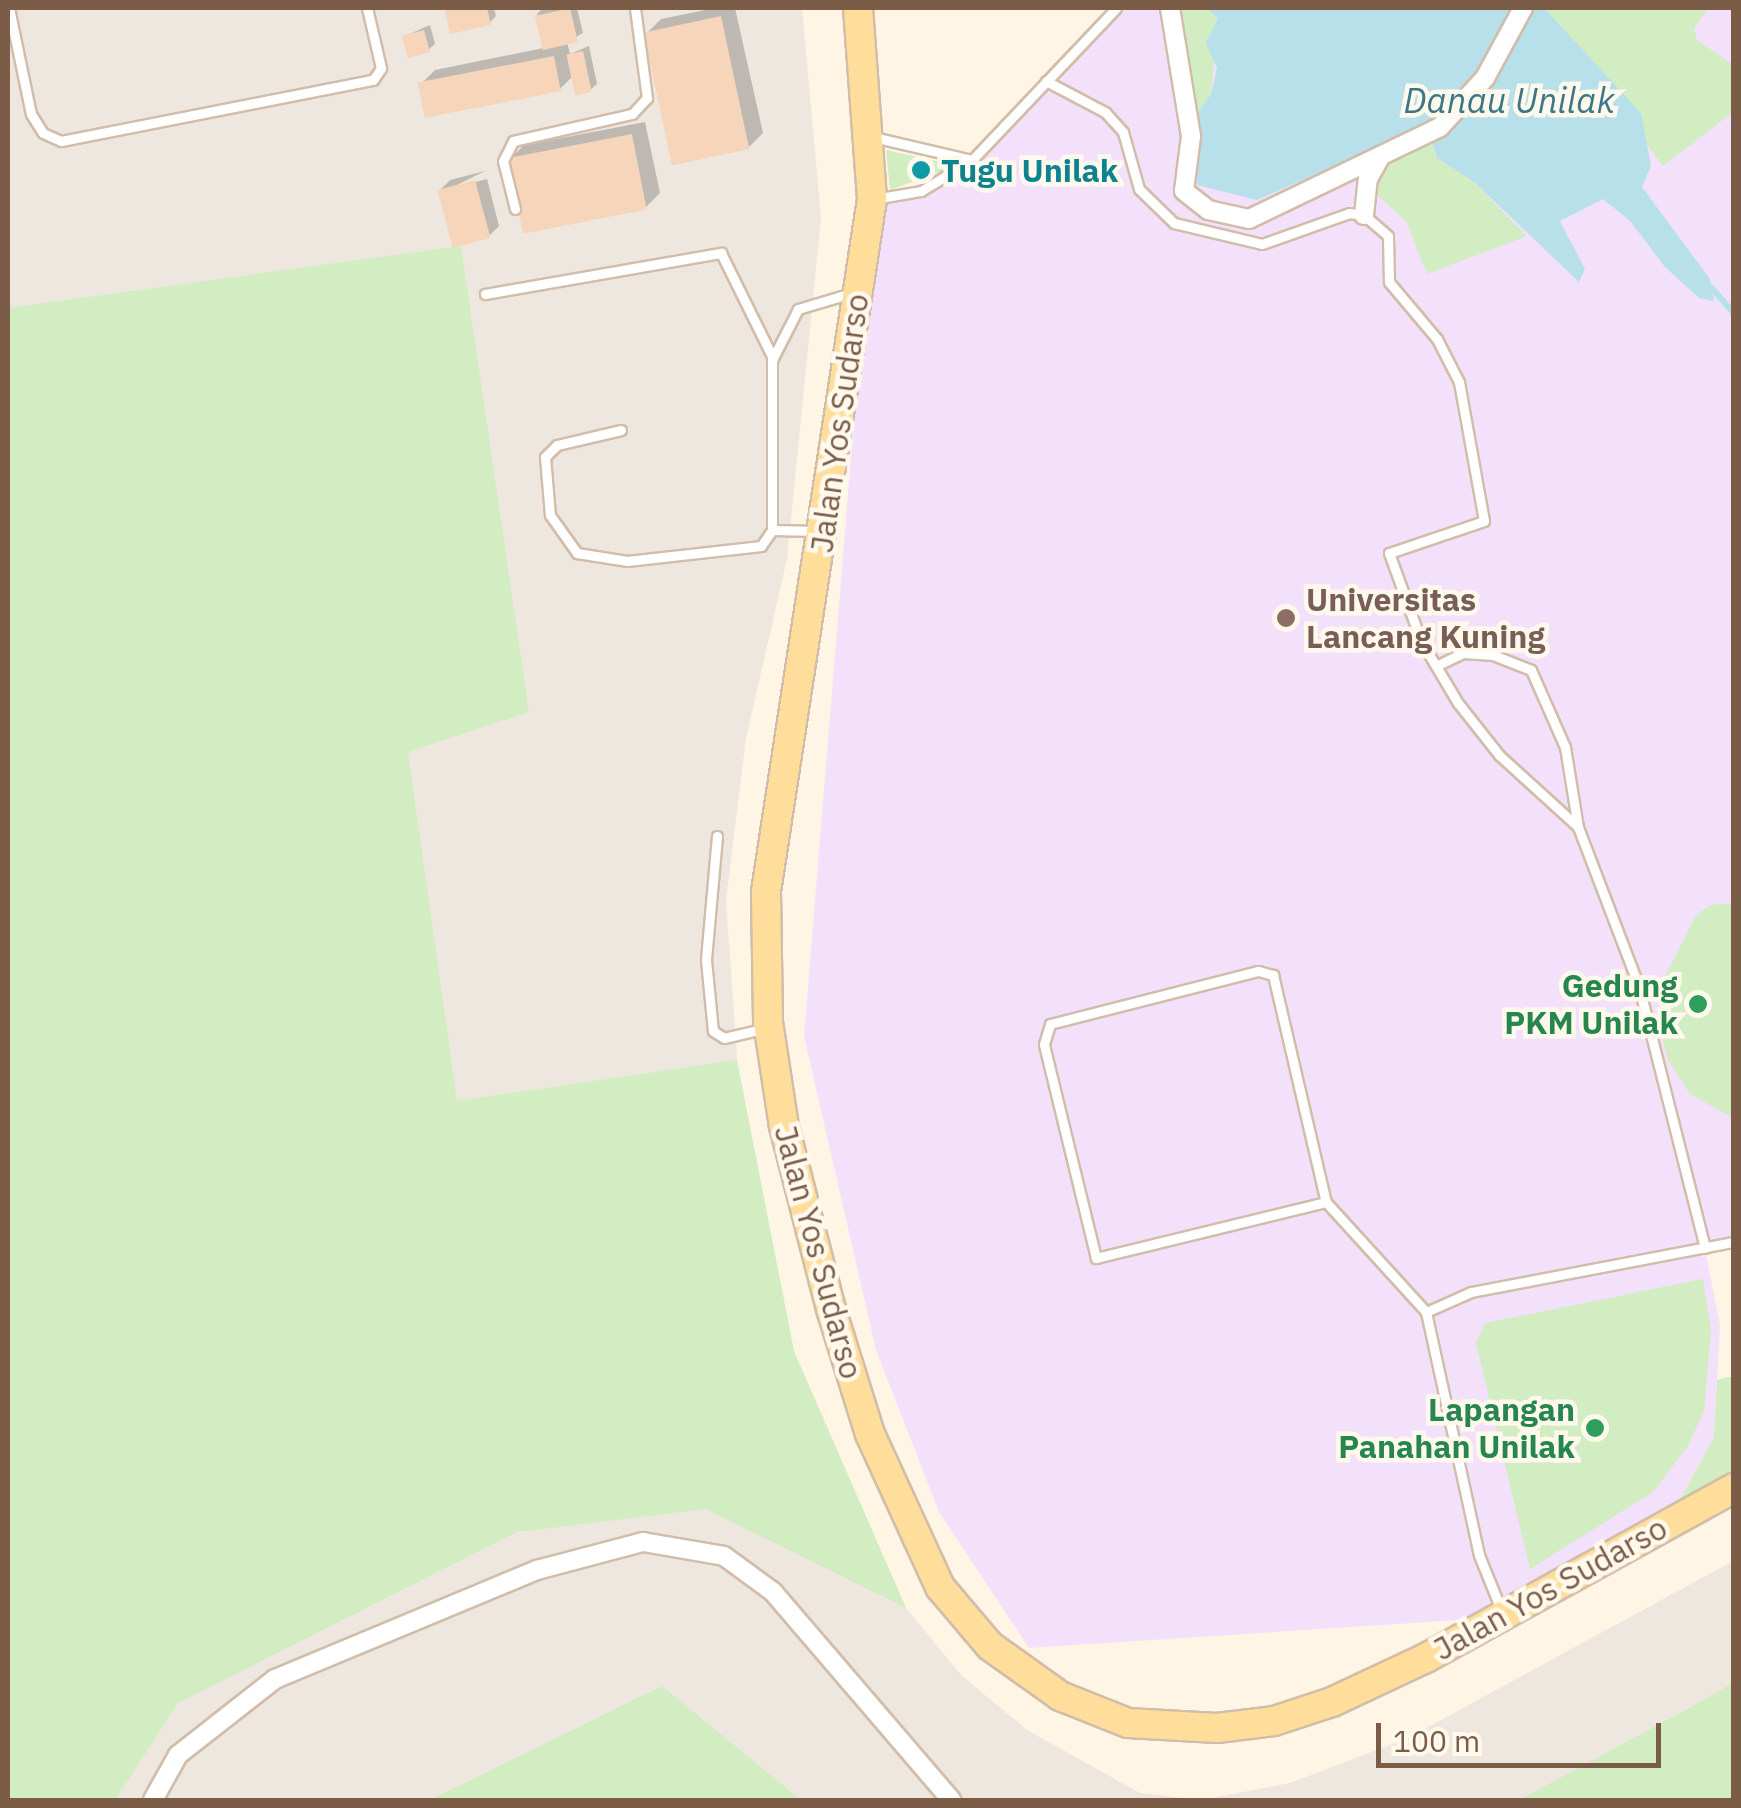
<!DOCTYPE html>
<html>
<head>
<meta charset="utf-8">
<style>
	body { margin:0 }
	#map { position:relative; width:1741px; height:1808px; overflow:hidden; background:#fef5e5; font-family:"IBM Plex Sans",sans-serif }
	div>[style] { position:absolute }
	.industrial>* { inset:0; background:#eee7df }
	.education>* { inset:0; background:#f3e1fb }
	.green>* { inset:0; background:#d1edc1 }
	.water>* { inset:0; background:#b7e0ea }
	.shadow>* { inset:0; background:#0003 }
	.stream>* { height:6px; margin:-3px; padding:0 3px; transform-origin:3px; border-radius:3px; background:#b7e0ea }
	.building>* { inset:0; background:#f6d5ba; transform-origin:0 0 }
	.roads { filter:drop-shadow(2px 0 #d1bda9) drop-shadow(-2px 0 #d1bda9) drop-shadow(0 2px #d1bda9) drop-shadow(0 -2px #d1bda9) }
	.lane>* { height:9px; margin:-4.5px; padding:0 4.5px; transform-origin:4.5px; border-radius:4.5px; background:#fff }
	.street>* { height:18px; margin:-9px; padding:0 9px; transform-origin:9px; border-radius:9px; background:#fff }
	.primary>* { height:28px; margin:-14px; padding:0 14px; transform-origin:14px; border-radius:14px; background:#ffde9b }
	.dots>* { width:28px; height:28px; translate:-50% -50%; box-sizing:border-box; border:5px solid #fff9ed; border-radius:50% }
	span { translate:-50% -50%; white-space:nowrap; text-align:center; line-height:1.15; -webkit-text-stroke:9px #fff9ed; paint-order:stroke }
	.culture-label { font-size:32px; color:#0d838f; font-weight:700 }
	.left { translate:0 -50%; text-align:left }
	.street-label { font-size:32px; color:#7a5c47 }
	.education-label { font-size:32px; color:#785e54; font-weight:700 }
	.leisure-label { font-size:32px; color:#27864d; font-weight:700 }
	.right { translate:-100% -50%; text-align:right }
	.water-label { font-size:35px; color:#3c7787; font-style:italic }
	.frame { position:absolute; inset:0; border:10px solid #7a5c47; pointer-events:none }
	.scale { position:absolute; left:1376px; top:1723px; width:285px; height:45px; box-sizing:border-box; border:5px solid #7a5c47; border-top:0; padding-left:12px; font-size:30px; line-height:35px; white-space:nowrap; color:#7a5c47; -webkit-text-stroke:8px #fff9ed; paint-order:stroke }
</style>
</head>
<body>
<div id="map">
	<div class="industrial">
		<div style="clip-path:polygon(8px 8px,802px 8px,821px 218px,787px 559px,746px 738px,726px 901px,739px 1084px,794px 1351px,823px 1437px,906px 1608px,962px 1676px,1027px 1730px,1140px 1793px,1201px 1800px,1290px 1783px,1408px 1738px,1733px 1561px,1733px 1800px,8px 1800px)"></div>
	</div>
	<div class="education">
		<div style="clip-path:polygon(1118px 8px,1733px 8px,1734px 1242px,1705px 1249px,1720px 1325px,1714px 1437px,1680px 1500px,1505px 1617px,1029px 1648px,939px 1512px,876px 1350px,804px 1036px,872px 199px,921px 191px,972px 160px)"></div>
	</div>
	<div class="green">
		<div style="clip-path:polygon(1175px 8px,1206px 8px,1218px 18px,1211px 94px,1197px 114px)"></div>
		<div style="clip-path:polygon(1544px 8px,1708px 8px,1694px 29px,1697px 40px,1733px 65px,1733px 112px,1663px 166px)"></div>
		<div style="clip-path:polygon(1431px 139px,1437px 158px,1474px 182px,1527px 236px,1427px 274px,1406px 221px,1375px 193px,1377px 165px)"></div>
		<div style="clip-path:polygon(886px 150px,945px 163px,951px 168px,890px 190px)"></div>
		<div style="clip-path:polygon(461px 246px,529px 712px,408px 752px,457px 1101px,737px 1060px,794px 1351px,906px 1608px,706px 1509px,517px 1532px,178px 1703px,115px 1800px,8px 1800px,8px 308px)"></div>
		<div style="clip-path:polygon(1733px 903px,1734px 903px,1733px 1118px,1690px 1094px,1668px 1060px,1661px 1032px,1665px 977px,1695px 917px,1710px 905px)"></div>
		<div style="clip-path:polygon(1703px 1279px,1711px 1330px,1704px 1411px,1688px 1446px,1653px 1492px,1530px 1569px,1476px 1343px,1485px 1323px)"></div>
		<div style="clip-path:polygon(1733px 1376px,1733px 1475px,1680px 1500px,1714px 1437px,1717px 1380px)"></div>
		<div style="clip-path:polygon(1733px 1683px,1733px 1800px,1519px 1800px,1693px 1706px)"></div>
		<div style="clip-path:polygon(662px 1686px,801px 1800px,430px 1800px)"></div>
	</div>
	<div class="water">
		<div style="clip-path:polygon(1206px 8px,1544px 8px,1641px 113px,1651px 166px,1642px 187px,1710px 279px,1714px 301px,1699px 298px,1665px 267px,1630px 221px,1603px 199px,1560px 221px,1585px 269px,1579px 282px,1474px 182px,1437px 158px,1430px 134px,1416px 130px,1257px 200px,1197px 185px,1197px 114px,1211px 94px,1217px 68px,1206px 43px,1218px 18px)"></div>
	</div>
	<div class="shadow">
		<div style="clip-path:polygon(451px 8px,494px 8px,496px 16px,489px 23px)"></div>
		<div style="clip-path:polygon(543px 8px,577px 8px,583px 33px,567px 42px,570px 54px,589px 46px,597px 84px,590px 90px,573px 76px,560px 89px,421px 84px,435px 70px,544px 48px,537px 14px)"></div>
		<div style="clip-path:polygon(715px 8px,735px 8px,763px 133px,749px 147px,647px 33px,661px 19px)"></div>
		<div style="clip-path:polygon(430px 25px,435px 44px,428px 50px,405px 36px)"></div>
		<div style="clip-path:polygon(645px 122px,660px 193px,646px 207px,510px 159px,524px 145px)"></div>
		<div style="clip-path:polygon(485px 171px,449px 189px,487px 179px,499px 226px,489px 236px,440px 190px,450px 180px)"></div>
	</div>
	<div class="stream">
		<div style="left:1711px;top:287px;width:35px;rotate:49deg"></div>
	</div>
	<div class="building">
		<div style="clip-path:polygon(487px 8px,491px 25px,450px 34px,445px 10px)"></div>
		<div style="left:570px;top:8px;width:35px;height:36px;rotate:77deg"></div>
		<div style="left:721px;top:16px;width:136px;height:79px;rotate:78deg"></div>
		<div style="left:424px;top:30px;width:23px;height:23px;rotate:75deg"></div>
		<div style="left:583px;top:51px;width:42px;height:17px;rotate:78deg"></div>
		<div style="left:554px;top:56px;width:36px;height:139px;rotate:79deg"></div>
		<div style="left:632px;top:134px;width:77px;height:126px;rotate:79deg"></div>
		<div style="left:475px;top:180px;width:60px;height:39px;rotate:75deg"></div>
	</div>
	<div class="roads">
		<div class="lane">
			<div style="left:9px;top:8px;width:108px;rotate:78.3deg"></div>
			<div style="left:31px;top:114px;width:22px;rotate:58deg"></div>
			<div style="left:43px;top:133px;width:20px;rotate:24deg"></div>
			<div style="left:61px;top:141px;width:318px;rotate:-11.1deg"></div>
			<div style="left:373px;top:80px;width:14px;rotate:-56deg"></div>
			<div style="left:381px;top:68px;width:62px;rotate:-103.1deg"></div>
			<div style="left:1046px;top:81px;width:67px;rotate:27.7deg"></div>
			<div style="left:1105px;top:112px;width:27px;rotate:48deg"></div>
			<div style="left:1123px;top:132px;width:59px;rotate:74.3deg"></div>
			<div style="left:1139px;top:189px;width:49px;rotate:44.2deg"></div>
			<div style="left:1174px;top:223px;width:90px;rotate:13.4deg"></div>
			<div style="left:1262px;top:244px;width:92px;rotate:-19.6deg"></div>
			<div style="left:1349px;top:213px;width:15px;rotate:8deg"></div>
			<div style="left:1364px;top:215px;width:32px;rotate:41deg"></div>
			<div style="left:1388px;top:236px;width:46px;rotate:88.8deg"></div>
			<div style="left:1389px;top:282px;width:75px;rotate:49.9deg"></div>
			<div style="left:1437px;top:339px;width:48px;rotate:62.9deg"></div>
			<div style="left:1459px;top:382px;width:141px;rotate:79.8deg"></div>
			<div style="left:1484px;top:521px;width:100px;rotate:161.4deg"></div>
			<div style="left:1389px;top:553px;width:94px;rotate:70deg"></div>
			<div style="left:1421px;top:641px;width:72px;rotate:59.2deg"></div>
			<div style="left:1458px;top:703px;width:66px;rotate:51.7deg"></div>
			<div style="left:1499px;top:755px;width:107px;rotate:42.3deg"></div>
			<div style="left:1578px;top:827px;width:171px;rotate:69.1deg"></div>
			<div style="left:1639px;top:987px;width:269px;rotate:75.8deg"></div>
			<div style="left:873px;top:137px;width:102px;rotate:13.1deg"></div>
			<div style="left:874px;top:199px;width:48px;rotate:-9.7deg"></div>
			<div style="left:921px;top:191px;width:60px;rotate:-31.3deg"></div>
			<div style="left:972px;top:160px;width:209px;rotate:-46.5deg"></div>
			<div style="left:515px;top:209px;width:49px;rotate:-104deg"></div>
			<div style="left:503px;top:161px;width:22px;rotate:-63deg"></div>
			<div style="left:513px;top:141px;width:122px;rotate:-12.8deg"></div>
			<div style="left:632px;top:114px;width:22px;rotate:-47deg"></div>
			<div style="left:647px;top:98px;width:91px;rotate:-97.6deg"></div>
			<div style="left:485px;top:294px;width:240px;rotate:-9.9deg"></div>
			<div style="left:721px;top:253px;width:117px;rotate:63.7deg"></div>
			<div style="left:621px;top:430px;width:66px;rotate:166.8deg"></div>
			<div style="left:557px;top:445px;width:17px;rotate:135deg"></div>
			<div style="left:545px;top:457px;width:58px;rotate:85.1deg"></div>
			<div style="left:550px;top:515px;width:47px;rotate:54.6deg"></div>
			<div style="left:577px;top:553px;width:51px;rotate:9.1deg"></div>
			<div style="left:627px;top:561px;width:135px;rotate:-6.4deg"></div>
			<div style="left:761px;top:546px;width:19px;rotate:-55deg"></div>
			<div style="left:772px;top:530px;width:170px;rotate:-90deg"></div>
			<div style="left:772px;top:360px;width:57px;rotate:-63deg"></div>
			<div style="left:798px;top:309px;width:59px;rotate:-16.6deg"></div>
			<div style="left:772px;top:530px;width:47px;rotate:1.2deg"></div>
			<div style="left:1436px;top:666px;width:30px;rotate:-26deg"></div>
			<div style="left:1463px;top:653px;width:30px;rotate:4deg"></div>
			<div style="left:1493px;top:655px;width:41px;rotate:21.5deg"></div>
			<div style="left:1531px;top:670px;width:84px;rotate:66.2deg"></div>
			<div style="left:1565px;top:747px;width:81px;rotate:80.8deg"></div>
			<div style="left:717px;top:836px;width:124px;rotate:95.1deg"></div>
			<div style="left:706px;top:960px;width:71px;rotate:84.4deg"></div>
			<div style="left:713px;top:1031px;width:13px;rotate:32deg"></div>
			<div style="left:724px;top:1038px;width:43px;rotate:-13.4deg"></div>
			<div style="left:1326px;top:1202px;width:237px;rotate:166.3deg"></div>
			<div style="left:1096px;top:1258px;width:220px;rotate:-103.7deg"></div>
			<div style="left:1044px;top:1044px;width:21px;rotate:-73deg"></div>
			<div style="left:1050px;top:1024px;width:215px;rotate:-14.3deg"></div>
			<div style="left:1258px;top:971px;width:16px;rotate:15deg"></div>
			<div style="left:1273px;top:975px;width:233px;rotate:76.9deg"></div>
			<div style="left:1326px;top:1202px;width:149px;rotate:47.7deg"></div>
			<div style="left:1502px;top:1612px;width:61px;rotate:-112deg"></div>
			<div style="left:1479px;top:1555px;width:249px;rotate:-102.3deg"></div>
			<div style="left:1426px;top:1312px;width:49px;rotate:-24deg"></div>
			<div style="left:1471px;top:1292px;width:268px;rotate:-10.8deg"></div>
		</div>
		<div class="street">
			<div style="left:1170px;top:8px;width:130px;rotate:80.7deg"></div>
			<div style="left:1191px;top:136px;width:55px;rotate:97.3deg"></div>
			<div style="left:1184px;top:191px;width:31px;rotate:38deg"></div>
			<div style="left:1208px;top:210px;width:42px;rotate:12.4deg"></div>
			<div style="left:1249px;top:219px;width:212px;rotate:-25.7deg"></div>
			<div style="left:1440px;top:127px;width:67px;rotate:-47.4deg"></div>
			<div style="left:1485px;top:78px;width:80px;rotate:-61.5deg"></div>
			<div style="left:1364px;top:215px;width:36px;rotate:-84deg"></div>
			<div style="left:1368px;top:179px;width:23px;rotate:-61deg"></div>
			<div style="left:153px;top:1800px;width:51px;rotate:-60.9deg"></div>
			<div style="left:178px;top:1755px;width:123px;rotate:-38.1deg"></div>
			<div style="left:275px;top:1679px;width:284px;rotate:-22.6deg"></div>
			<div style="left:537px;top:1570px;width:110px;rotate:-14.8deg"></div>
			<div style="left:643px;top:1542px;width:82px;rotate:9.8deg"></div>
			<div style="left:724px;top:1556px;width:61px;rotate:36.3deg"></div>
			<div style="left:773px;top:1592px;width:274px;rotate:49.4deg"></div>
		</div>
		<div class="primary">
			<div style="left:858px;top:8px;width:192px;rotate:85.8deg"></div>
			<div style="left:872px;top:199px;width:701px;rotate:98.7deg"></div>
			<div style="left:766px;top:892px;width:130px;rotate:89.1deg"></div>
			<div style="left:768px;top:1022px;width:105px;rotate:81.3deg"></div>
			<div style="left:784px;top:1126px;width:189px;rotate:75.6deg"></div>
			<div style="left:831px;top:1309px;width:131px;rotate:72.7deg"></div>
			<div style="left:870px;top:1434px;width:168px;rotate:65.4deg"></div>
			<div style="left:940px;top:1587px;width:77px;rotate:49.7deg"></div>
			<div style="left:990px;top:1646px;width:86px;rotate:35.5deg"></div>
			<div style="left:1060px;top:1696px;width:73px;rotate:21.7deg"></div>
			<div style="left:1128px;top:1723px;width:89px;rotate:3.2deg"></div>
			<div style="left:1217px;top:1728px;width:57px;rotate:-7deg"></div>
			<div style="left:1274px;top:1721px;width:61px;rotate:-18.1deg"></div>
			<div style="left:1332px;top:1702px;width:104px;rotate:-25.1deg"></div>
			<div style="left:1426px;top:1658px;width:352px;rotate:-28.9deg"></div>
		</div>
	</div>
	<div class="dots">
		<div style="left:921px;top:170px;background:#0f9aa8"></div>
		<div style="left:1286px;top:618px;background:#8d6e63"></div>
		<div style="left:1698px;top:1004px;background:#2e9e5b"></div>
		<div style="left:1595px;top:1428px;background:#2e9e5b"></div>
	</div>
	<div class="culture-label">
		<span class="left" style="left:941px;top:170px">Tugu Unilak</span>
	</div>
	<div class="street-label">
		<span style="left:839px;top:423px;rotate:-82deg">Jalan Yos Sudarso</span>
		<span style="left:819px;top:1252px;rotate:75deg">Jalan Yos Sudarso</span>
		<span style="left:1550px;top:1588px;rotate:-29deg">Jalan Yos Sudarso</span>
	</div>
	<div class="education-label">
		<span class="left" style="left:1306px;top:618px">Universitas<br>Lancang Kuning</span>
	</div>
	<div class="leisure-label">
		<span class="right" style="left:1678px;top:1004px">Gedung<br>PKM Unilak</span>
		<span class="right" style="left:1575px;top:1428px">Lapangan<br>Panahan Unilak</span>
	</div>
	<div class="water-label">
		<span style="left:1509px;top:100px">Danau Unilak</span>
	</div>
	<div class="frame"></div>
	<div class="scale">100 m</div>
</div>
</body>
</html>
